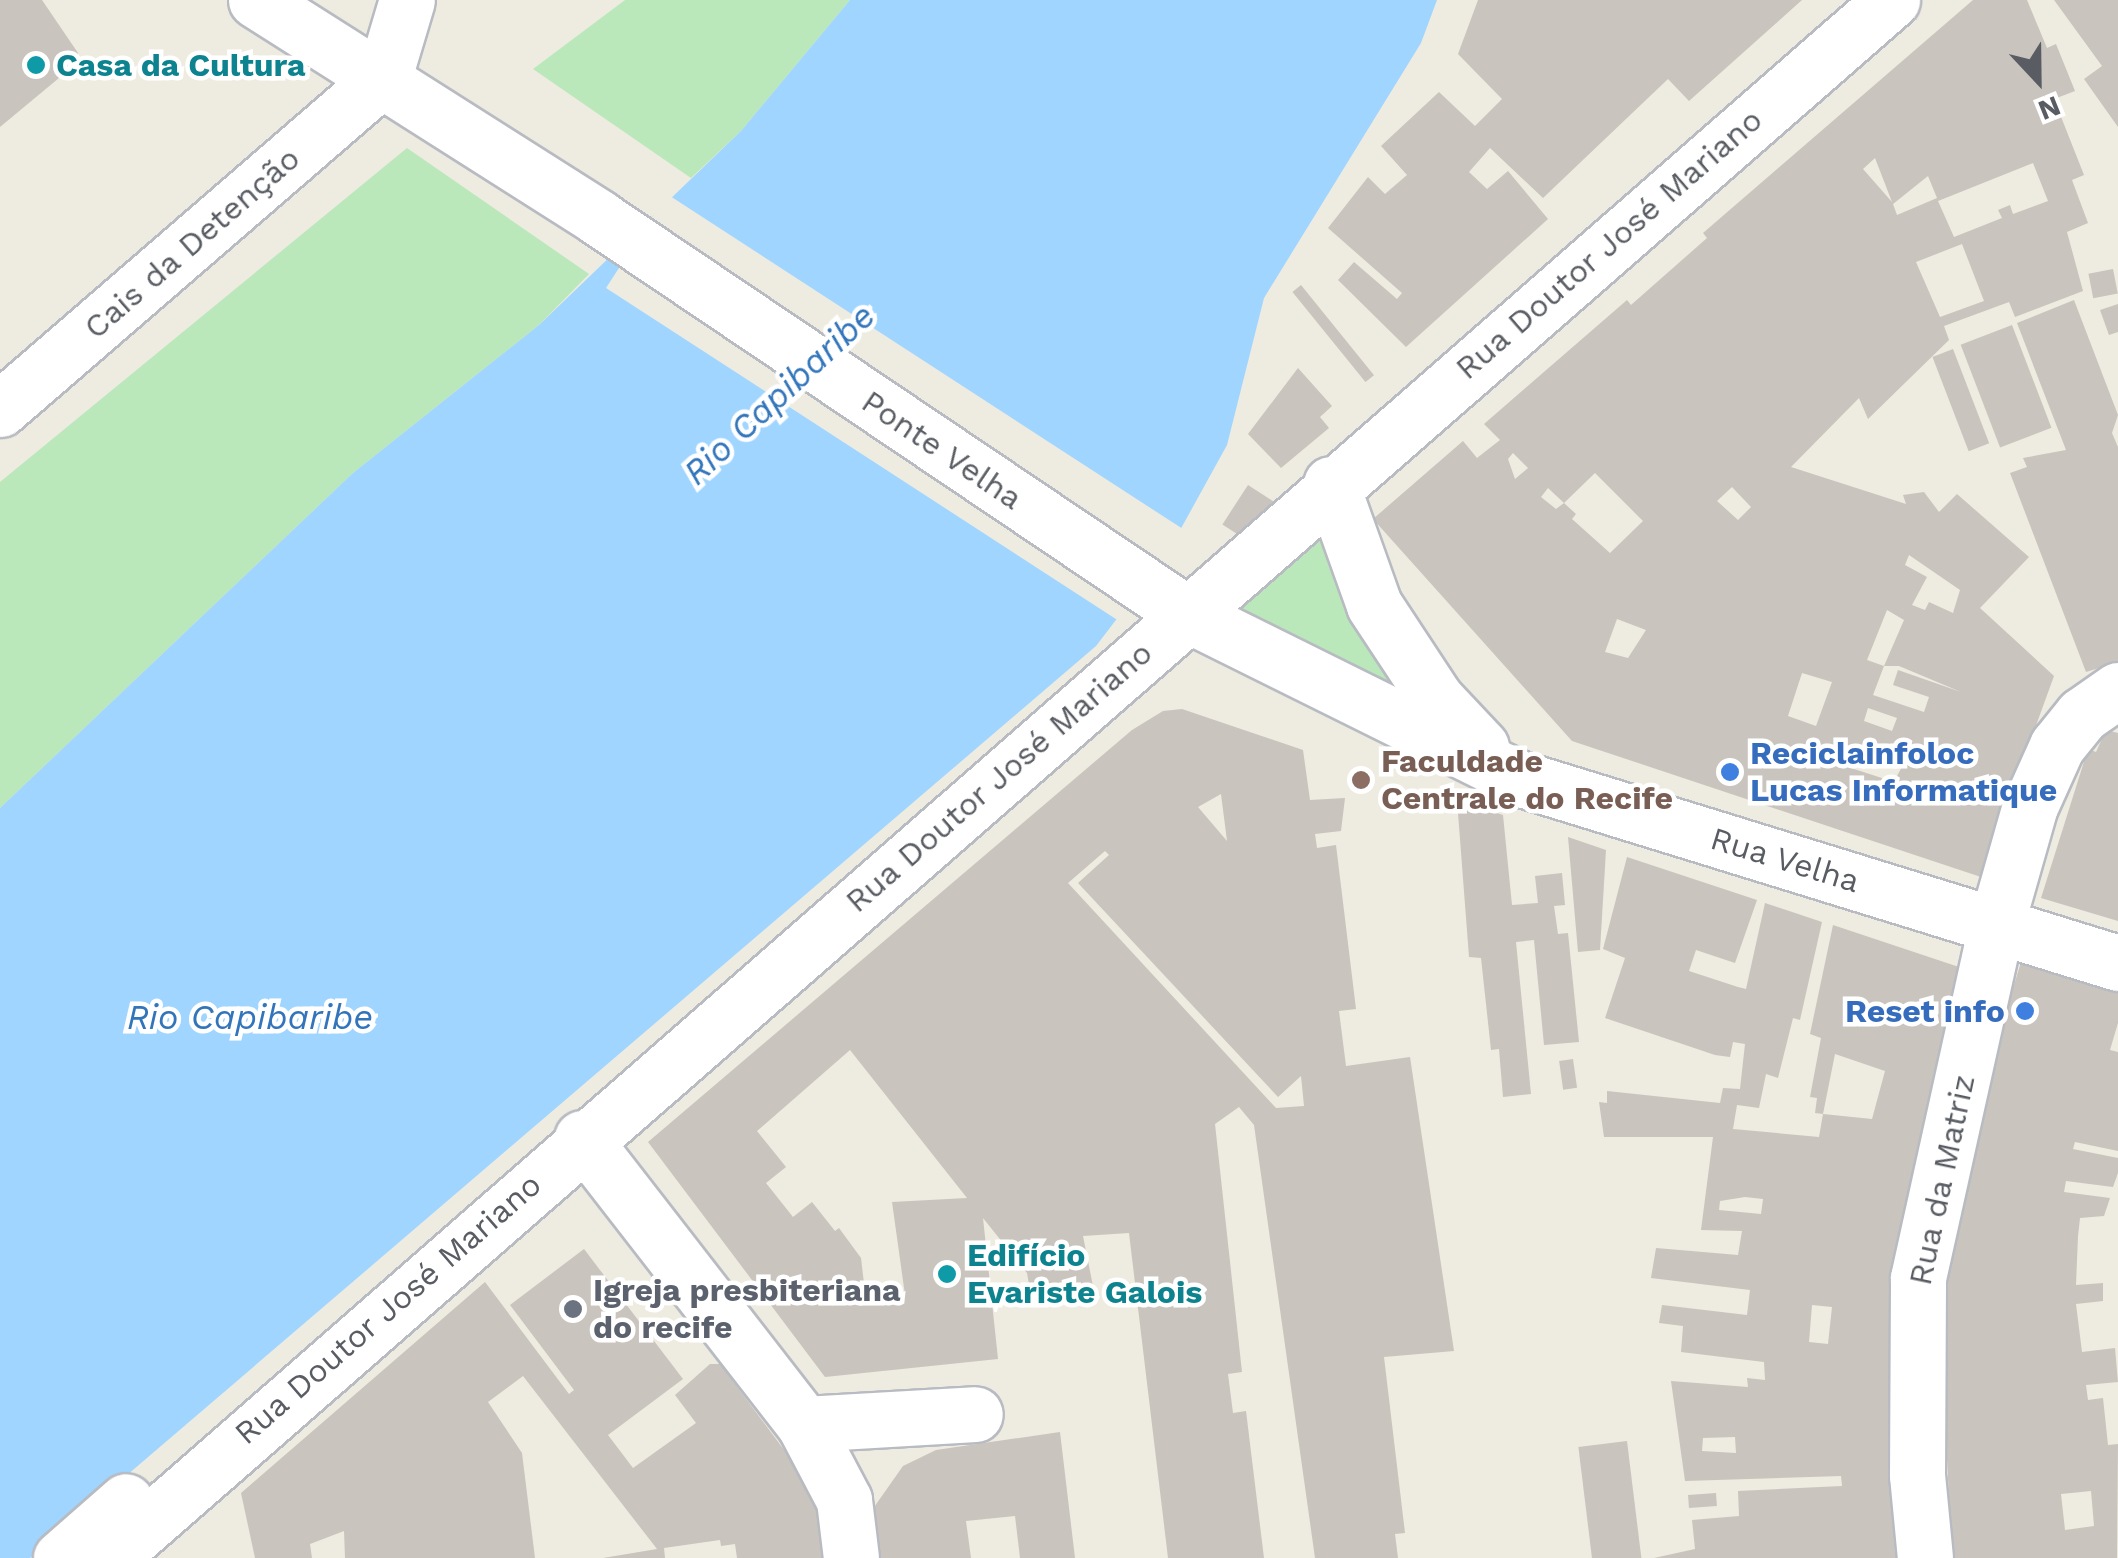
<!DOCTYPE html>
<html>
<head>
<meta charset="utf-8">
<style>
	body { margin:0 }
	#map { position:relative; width:2118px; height:1558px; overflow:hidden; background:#eeebe0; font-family:"Work Sans",sans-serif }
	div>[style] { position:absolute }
	.green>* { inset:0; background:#bae8ba }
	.water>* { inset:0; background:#9fd5ff }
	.pier>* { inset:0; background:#eeebe0; transform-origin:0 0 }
	.building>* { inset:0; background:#c9c4bd; transform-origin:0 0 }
	.roads { filter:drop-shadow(2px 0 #b8bbc1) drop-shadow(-2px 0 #b8bbc1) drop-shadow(0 2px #b8bbc1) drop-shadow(0 -2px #b8bbc1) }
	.minor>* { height:55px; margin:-27.5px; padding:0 27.5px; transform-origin:27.5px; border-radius:27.5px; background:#fff }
	.dots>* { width:28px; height:28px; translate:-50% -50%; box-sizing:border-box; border:5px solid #fff; border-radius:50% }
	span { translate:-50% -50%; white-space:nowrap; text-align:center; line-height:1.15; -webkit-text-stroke:9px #fff; paint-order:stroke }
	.culture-label { font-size:32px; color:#0d838f; font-weight:700 }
	.left { translate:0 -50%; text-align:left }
	.street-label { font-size:32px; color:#595d63 }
	.shop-label { font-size:32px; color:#366cbe; font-weight:700 }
	.right { translate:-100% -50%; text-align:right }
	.education-label { font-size:32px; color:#785e54; font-weight:700 }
	.worship-label { font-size:32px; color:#5b616d; font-weight:700 }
	.water-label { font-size:35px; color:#3275bb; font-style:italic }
	.north { position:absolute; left:1988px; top:30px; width:100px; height:100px; -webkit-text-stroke:8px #fff; paint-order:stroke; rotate:158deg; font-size:28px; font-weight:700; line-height:40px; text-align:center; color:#595d63 }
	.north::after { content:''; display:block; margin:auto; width:35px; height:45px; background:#595d63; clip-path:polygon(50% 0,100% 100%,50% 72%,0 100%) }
</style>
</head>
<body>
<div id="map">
	<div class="green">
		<div style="clip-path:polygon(625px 0,850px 0,741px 131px,691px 178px,533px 69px)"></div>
		<div style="clip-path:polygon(407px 148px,589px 274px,539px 325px,353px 473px,0 808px,0 482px)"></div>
		<div style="clip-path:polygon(1311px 504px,1520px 767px,1188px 613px)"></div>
	</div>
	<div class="water">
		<div style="clip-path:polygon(850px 0,1437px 0,1421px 43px,1264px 298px,1227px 445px,1168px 552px,1096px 646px,30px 1558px,0 1558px,0 808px,353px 473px,539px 325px,741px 131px)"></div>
	</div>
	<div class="pier">
		<div style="left:667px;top:194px;width:618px;height:112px;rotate:33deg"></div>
	</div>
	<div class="building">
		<div style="clip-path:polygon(0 0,42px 0,78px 53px,71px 68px,0 127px)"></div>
		<div style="clip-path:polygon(1478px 0,1802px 0,1689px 101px,1668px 79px,1543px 198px,1490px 148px,1469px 172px,1487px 189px,1508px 171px,1548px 219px,1406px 347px,1338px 280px,1354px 262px,1397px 299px,1402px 293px,1328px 228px,1368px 177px,1385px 194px,1407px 175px,1381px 146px,1439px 92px,1475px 126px,1502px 99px,1458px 54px)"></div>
		<div style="clip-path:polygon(evenodd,1973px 0,2027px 0,2047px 48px,2056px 44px,2075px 91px,2054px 99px,2084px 175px,2072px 180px,2088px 223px,2067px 232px,2083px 291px,2015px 317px,2009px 302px,1944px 326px,1949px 340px,1868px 419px,1859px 398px,1791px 467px,1906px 504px,1903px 495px,1924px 492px,1939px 512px,1957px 494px,2029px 557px,1980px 608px,2054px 676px,1981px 877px,1572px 741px,1373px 519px,1463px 441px,1477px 458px,1500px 440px,1484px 424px,1627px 300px,1631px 305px,1707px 238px,1703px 233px,1973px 0,1875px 158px,1892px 202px,1863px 169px,1875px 158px,1973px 0,2033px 163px,2048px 201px,2013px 214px,2010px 205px,1998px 210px,2002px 218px,1954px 237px,1938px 201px,2033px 163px,1973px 0,1928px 176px,1937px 198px,1897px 215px,1893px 204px,1928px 176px,1973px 0,1962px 244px,1984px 301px,1940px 317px,1916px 262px,1962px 244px,1973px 0,1513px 453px,1528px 468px,1515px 479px,1508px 459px,1513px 453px,1973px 0,1595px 473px,1643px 521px,1610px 553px,1572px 519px,1576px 514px,1564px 503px,1556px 509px,1541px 497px,1548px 488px,1564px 503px,1595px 473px,1973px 0,1732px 487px,1751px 507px,1738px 520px,1717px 501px,1732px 487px,1973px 0,1909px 555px,1960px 590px,1953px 613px,1929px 602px,1925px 610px,1912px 605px,1927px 577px,1905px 565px,1909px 555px,1973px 0,1887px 610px,1904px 620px,1884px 666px,1899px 666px,1961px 692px,1898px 670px,1893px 685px,1929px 697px,1924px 712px,1873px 695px,1884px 666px,1867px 660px,1887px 610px,1973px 0,1617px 619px,1646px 630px,1628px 658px,1605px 652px,1617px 619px,1973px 0,1802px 673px,1832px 682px,1816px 726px,1788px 716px,1802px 673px,1973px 0,1868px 708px,1897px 718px,1892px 731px,1864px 721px,1868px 708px,1973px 0,1893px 748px,1909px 753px,1894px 782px,1848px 767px,1854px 750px,1888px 761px,1893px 748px)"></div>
		<div style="clip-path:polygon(2054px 0,2118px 0,2118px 127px,2084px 79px,2102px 66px)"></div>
		<div style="left:2113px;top:269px;width:25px;height:25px;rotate:79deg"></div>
		<div style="left:1301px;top:285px;width:116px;height:11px;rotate:51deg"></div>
		<div style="clip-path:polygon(2074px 300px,2118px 415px,2112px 433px,2118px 447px,2118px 662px,2086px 672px,2010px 473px,2027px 467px,2023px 458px,2066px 450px,2017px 323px)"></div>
		<div style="clip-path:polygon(2118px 304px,2118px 332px,2109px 335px,2100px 310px)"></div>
		<div style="left:2012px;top:325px;width:110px;height:55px;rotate:69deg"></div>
		<div style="left:1953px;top:349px;width:101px;height:22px;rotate:69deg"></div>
		<div style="clip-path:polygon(1298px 368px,1332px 406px,1320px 417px,1329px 428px,1281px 468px,1248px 434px)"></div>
		<div style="left:1248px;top:485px;width:37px;height:47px;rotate:33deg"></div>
		<div style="clip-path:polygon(evenodd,1182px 709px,1303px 750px,1310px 800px,1345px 798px,1341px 831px,1315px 834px,1317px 848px,1336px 845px,1356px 1009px,1339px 1011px,1346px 1066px,1410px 1057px,1454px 1351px,1384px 1357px,1405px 1533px,1395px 1534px,1398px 1558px,1315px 1558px,1254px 1125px,1239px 1107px,1215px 1124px,1242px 1372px,1228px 1374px,1233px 1413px,1246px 1411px,1264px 1558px,1168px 1558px,1129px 1233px,1083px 1236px,1094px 1291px,1033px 1307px,1027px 1273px,983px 1218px,998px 1359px,825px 1377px,648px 1142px,1132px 730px,1163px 711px,1182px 709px,1221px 794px,1227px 841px,1198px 807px,1221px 794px,1182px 709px,1105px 851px,1109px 855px,1078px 883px,1278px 1097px,1301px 1076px,1304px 1106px,1276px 1108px,1068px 883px,1105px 851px,1182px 709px,850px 1050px,967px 1198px,892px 1202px,905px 1295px,865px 1292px,861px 1258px,839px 1228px,835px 1231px,812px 1202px,793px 1217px,766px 1183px,786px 1167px,757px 1131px,850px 1050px)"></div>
		<div style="clip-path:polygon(2106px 730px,2118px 733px,2118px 921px,2041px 898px,2088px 749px,2096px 752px)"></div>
		<div style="clip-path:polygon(1457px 800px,1503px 815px,1512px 905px,1538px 903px,1535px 876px,1562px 873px,1565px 905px,1554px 906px,1558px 934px,1568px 933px,1579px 1042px,1544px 1045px,1534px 940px,1516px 942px,1531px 1094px,1503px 1097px,1499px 1049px,1491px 1050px,1481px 958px,1469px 957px)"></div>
		<div style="clip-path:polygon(1568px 837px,1606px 850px,1600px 950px,1578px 952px)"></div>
		<div style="clip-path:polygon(evenodd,1627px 857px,1757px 900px,1735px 963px,1696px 950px,1689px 971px,1738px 987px,1746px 989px,1765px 903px,1822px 922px,1800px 1020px,1793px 1018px,1778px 1078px,1766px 1074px,1759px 1108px,1737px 1105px,1733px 1129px,1819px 1137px,1823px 1114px,1872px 1119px,1885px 1071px,1835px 1054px,1823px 1114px,1815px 1113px,1817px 1098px,1810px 1097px,1821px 1038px,1810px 1034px,1833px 925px,1962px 968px,1889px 1305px,1898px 1558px,1654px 1558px,1695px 1549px,1692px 1520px,1739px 1516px,1738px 1491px,1842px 1486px,1841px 1476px,1685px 1481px,1671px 1381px,1748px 1387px,1747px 1378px,1765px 1380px,1764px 1362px,1681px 1352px,1683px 1326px,1659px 1323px,1662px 1305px,1747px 1315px,1750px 1290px,1651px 1278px,1656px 1248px,1738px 1255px,1742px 1231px,1701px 1230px,1713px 1137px,1604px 1137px,1599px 1102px,1607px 1103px,1607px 1091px,1720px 1103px,1723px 1088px,1740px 1089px,1745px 1044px,1733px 1042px,1730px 1057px,1715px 1055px,1605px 1018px,1625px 958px,1603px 949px,1627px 857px,1745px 1197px,1763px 1199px,1761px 1214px,1719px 1210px,1720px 1201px,1745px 1197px,1627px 857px,1812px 1305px,1832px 1307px,1828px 1344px,1809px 1342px,1812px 1305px,1627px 857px,1735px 1437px,1736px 1453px,1702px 1451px,1703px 1438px,1735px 1437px)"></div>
		<div style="clip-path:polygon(evenodd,2026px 946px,2118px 977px,2118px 1023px,2110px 1050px,2118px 1052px,2118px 1151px,2075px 1142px,2073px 1149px,2118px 1158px,2118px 1173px,2113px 1187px,2066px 1181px,2064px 1192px,2110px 1198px,2104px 1216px,2080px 1218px,2078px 1236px,2076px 1285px,2103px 1283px,2103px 1301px,2076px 1304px,2082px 1352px,2115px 1348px,2118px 1382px,2086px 1385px,2088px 1400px,2103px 1398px,2108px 1445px,2118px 1444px,2117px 1558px,1952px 1558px,1940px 1319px,2001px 1027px,2026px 946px,2091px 1491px,2094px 1526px,2065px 1530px,2061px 1494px,2091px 1491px)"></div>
		<div style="left:1573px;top:1059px;width:29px;height:14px;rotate:82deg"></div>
		<div style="clip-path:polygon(584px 1249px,683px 1379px,608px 1435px,633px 1468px,696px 1423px,675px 1395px,710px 1364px,720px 1364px,817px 1494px,825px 1558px,737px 1558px,735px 1544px,721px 1546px,720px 1540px,664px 1548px,665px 1558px,603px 1558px,657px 1549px,523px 1376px,488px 1402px,522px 1453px,535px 1558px,345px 1558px,344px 1531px,310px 1544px,312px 1558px,255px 1558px,241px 1493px,485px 1282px,569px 1394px,574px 1390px,510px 1305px)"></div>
		<div style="clip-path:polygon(1060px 1432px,1075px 1558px,1020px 1558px,1015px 1516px,966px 1521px,971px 1558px,869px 1558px,872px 1510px,903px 1466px,936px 1450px)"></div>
		<div style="left:1627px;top:1441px;width:118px;height:49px;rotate:83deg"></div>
		<div style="left:1716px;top:1493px;width:13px;height:28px;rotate:86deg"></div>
	</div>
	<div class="roads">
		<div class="minor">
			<div style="left:256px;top:0;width:406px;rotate:32.4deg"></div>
			<div style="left:599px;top:218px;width:709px;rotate:33.96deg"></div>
			<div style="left:1187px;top:614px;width:366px;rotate:26.4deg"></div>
			<div style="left:1515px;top:777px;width:631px;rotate:17.14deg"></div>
			<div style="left:384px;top:77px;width:80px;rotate:-73.4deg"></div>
			<div style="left:0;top:409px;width:508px;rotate:-40.85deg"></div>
			<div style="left:1331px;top:484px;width:128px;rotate:70.4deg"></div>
			<div style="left:1374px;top:605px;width:113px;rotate:56.6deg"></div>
			<div style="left:1436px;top:699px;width:66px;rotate:46.8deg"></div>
			<div style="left:582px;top:1138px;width:362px;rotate:52.2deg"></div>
			<div style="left:804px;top:1424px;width:86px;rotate:62.2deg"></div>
			<div style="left:844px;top:1500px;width:58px;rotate:83.1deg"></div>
			<div style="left:804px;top:1424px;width:171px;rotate:-3.3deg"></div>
			<div style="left:61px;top:1558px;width:86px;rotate:-41.2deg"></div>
			<div style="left:109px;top:1558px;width:2368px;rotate:-41.15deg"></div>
			<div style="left:1925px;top:1558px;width:83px;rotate:-95.5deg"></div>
			<div style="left:1917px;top:1475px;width:197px;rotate:-89.7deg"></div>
			<div style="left:1918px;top:1278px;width:362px;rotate:-77.5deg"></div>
			<div style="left:1996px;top:925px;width:124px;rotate:-74.1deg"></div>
			<div style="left:2030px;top:806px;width:66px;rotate:-65.8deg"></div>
			<div style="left:2057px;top:746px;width:40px;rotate:-51deg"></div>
			<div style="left:2082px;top:715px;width:44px;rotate:-34.8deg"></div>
		</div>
	</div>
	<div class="dots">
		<div style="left:36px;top:65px;background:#0f9aa8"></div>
		<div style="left:1730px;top:772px;background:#3f7fe0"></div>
		<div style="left:1361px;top:780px;background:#8d6e63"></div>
		<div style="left:2025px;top:1011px;background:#3f7fe0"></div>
		<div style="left:947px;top:1274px;background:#0f9aa8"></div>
		<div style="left:573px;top:1309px;background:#6b7280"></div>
	</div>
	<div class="culture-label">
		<span class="left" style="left:56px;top:65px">Casa da Cultura</span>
		<span class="left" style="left:967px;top:1274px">Edifício<br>Evariste Galois</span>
	</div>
	<div class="street-label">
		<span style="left:192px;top:243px;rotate:-41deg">Cais da Detenção</span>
		<span style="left:1609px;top:244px;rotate:-41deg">Rua Doutor José Mariano</span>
		<span style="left:942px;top:450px;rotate:34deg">Ponte Velha</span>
		<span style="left:999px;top:777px;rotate:-41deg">Rua Doutor José Mariano</span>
		<span style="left:1785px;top:860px;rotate:17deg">Rua Velha</span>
		<span style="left:1942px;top:1180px;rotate:-78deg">Rua da Matriz</span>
		<span style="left:388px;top:1309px;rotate:-41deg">Rua Doutor José Mariano</span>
	</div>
	<div class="shop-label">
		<span class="left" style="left:1750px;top:772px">Reciclainfoloc<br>Lucas Informatique</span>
		<span class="right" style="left:2005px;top:1011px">Reset info</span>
	</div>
	<div class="education-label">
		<span class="left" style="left:1381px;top:780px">Faculdade<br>Centrale do Recife</span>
	</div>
	<div class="worship-label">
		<span class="left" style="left:593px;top:1309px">Igreja presbiteriana<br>do recife</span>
	</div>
	<div class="water-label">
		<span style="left:779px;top:394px;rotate:-43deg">Rio Capibaribe</span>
		<span style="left:250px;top:1017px">Rio Capibaribe</span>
	</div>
	<div class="north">N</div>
</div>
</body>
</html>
